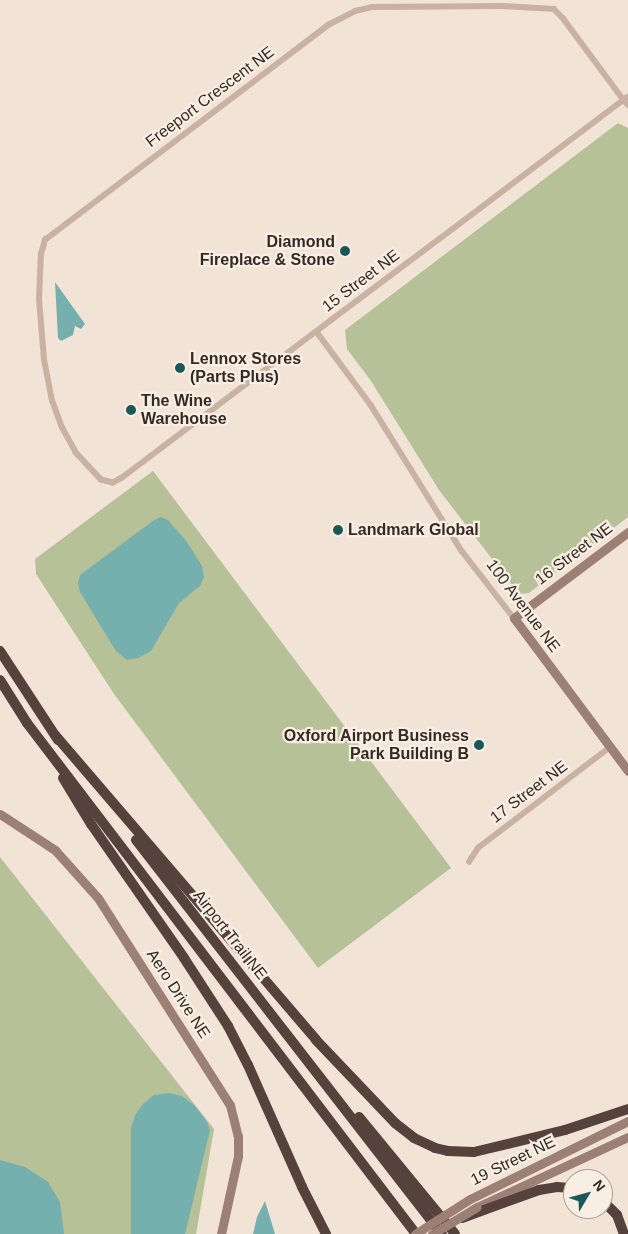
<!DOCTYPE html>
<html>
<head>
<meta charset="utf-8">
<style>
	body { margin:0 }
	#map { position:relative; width:628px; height:1234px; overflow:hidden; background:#f2e3d7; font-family:Arial,sans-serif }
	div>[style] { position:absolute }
	.green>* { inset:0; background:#b6c197 }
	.water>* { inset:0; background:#75afae }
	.street>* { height:5.5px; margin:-2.75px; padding:0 2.75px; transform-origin:2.75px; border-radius:2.75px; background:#cab2a3 }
	.secondary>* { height:9px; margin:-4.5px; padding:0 4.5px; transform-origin:4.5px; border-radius:4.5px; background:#9d8075 }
	.highway>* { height:10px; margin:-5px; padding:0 5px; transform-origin:5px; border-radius:5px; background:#56423c }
	.secondary-bridge>* { height:9px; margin:-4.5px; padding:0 4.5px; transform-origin:4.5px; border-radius:4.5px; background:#9d8075 }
	.dots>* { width:14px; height:14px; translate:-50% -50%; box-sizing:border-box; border:2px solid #f9eee3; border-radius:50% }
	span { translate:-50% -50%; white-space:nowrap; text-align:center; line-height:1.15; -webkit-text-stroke:4.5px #f9eee3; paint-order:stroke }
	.street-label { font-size:16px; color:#352925 }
	.poi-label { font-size:16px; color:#352925; font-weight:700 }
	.right { translate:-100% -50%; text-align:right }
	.left { translate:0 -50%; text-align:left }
	.north { position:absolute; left:563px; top:1169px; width:50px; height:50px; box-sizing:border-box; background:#f9eee3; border:1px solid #ab9f97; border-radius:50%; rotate:53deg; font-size:14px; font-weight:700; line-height:20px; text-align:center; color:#352925 }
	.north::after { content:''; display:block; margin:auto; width:18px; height:22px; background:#1a5757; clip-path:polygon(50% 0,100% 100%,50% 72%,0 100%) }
</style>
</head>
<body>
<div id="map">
	<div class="green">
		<div style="clip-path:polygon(618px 123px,628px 128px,628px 517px,529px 593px,519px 594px,439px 490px,371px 381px,347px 349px,345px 330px)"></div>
		<div style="clip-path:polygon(153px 471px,451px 868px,318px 968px,114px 694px,36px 574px,35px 559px)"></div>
		<div style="clip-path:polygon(0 857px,214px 1129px,196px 1234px,0 1234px)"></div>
	</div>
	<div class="water">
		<div style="clip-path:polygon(55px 282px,85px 324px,81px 329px,75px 326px,73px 335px,61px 341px,58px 338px)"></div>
		<div style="clip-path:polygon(161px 517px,168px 520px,187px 542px,202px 566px,204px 577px,200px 586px,179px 603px,151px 651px,138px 658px,127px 660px,116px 651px,80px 592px,78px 583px,80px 575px,154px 520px)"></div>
		<div style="clip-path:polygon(169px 1093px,182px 1096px,194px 1105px,206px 1120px,210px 1130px,185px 1234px,131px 1234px,131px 1128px,135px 1115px,143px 1104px,154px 1095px)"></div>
		<div style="clip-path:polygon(0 1160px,25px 1167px,48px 1182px,60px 1202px,64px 1234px,0 1234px)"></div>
		<div style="clip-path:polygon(265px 1201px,275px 1234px,253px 1234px,257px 1217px)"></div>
	</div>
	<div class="street">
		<div style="left:628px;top:97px;width:5px;rotate:143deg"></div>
		<div style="left:624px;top:100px;width:181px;rotate:142.9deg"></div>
		<div style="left:480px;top:209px;width:185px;rotate:143.1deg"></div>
		<div style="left:332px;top:320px;width:263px;rotate:143deg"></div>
		<div style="left:122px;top:478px;width:10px;rotate:151deg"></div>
		<div style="left:113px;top:483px;width:12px;rotate:-166deg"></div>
		<div style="left:101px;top:480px;width:37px;rotate:-133deg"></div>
		<div style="left:76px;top:453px;width:29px;rotate:-119deg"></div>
		<div style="left:62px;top:428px;width:29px;rotate:-110deg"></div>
		<div style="left:52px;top:401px;width:42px;rotate:-101deg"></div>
		<div style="left:44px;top:360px;width:61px;rotate:-94.7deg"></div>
		<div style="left:39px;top:299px;width:45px;rotate:-87.5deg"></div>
		<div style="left:41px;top:254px;width:15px;rotate:-74deg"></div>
		<div style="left:45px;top:240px;width:355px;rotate:-37.2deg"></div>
		<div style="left:328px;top:25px;width:30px;rotate:-27deg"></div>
		<div style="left:355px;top:11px;width:18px;rotate:-13deg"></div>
		<div style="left:373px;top:7px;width:130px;rotate:-0.4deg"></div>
		<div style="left:503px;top:6px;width:51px;rotate:3.4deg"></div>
		<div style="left:554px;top:9px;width:13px;rotate:45deg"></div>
		<div style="left:563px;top:18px;width:102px;rotate:53.4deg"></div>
		<div style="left:624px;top:100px;width:6px;rotate:51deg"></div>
		<div style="left:317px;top:332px;width:91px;rotate:53.5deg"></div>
		<div style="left:371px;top:405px;width:172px;rotate:58.1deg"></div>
		<div style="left:462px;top:551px;width:85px;rotate:52.2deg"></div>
		<div style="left:469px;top:862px;width:17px;rotate:-57deg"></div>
		<div style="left:478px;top:848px;width:166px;rotate:-37.4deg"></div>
	</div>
	<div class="secondary">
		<div style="left:628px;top:532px;width:143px;rotate:143deg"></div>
		<div style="left:514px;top:618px;width:191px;rotate:53.3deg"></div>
		<div style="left:0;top:814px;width:66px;rotate:33.2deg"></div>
		<div style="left:55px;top:850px;width:64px;rotate:48.1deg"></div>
		<div style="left:98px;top:898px;width:246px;rotate:57.5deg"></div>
		<div style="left:230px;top:1105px;width:32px;rotate:76deg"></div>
		<div style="left:238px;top:1136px;width:20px;rotate:90deg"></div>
		<div style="left:238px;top:1156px;width:80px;rotate:102.3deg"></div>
		<div style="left:470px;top:1199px;width:176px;rotate:-26.3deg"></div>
		<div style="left:477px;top:1207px;width:166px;rotate:-24.9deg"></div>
	</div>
	<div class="highway">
		<div style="left:0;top:651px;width:106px;rotate:56.9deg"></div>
		<div style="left:0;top:680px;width:51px;rotate:57.9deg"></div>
		<div style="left:27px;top:723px;width:642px;rotate:52.72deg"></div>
		<div style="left:55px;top:735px;width:401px;rotate:49.4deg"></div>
		<div style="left:316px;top:1040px;width:115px;rotate:46.4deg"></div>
		<div style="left:395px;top:1123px;width:24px;rotate:38deg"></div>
		<div style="left:414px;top:1138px;width:23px;rotate:25deg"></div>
		<div style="left:435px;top:1148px;width:13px;rotate:13deg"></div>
		<div style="left:448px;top:1151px;width:26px;rotate:2deg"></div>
		<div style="left:474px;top:1152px;width:94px;rotate:-13.6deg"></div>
		<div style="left:565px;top:1130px;width:66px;rotate:-18.4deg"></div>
		<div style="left:63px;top:778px;width:54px;rotate:58.7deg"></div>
		<div style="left:91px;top:824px;width:163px;rotate:55.2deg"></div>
		<div style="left:184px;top:958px;width:81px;rotate:57.1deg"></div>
		<div style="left:228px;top:1026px;width:44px;rotate:62.9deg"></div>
		<div style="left:248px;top:1065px;width:133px;rotate:66.1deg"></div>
		<div style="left:302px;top:1187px;width:53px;rotate:62.9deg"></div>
		<div style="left:136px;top:840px;width:499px;rotate:52.2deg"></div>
		<div style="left:359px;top:1117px;width:151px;rotate:50.6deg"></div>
		<div style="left:603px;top:1201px;width:20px;rotate:45deg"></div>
		<div style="left:617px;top:1215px;width:20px;rotate:70deg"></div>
		<div style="left:462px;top:1218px;width:82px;rotate:-20deg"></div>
		<div style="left:539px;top:1190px;width:18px;rotate:-9deg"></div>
		<div style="left:557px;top:1187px;width:16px;rotate:4deg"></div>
	</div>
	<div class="secondary-bridge">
		<div style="left:415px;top:1234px;width:65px;rotate:-32.5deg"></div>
		<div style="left:432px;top:1234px;width:52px;rotate:-31deg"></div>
	</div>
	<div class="dots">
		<div style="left:345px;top:251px;background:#1a5757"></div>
		<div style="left:180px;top:368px;background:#1a5757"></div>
		<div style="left:131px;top:410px;background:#1a5757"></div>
		<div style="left:338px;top:530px;background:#1a5757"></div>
		<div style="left:479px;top:745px;background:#1a5757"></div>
	</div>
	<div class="street-label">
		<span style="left:210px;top:97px;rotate:-37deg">Freeport Crescent NE</span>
		<span style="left:361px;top:281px;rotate:-37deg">15 Street NE</span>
		<span style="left:574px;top:554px;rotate:-37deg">16 Street NE</span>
		<span style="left:523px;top:606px;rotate:53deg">100 Avenue NE</span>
		<span style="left:529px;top:792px;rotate:-37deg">17 Street NE</span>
		<span style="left:230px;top:935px;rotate:52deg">Airport Trail NE</span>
		<span style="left:178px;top:994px;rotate:57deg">Aero Drive NE</span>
		<span style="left:513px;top:1161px;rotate:-26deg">19 Street NE</span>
	</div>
	<div class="poi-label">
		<span class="right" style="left:335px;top:251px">Diamond<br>Fireplace &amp; Stone</span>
		<span class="left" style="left:190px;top:368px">Lennox Stores<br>(Parts Plus)</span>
		<span class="left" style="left:141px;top:410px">The Wine<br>Warehouse</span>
		<span class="left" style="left:348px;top:530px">Landmark Global</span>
		<span class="right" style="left:469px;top:745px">Oxford Airport Business<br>Park Building B</span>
	</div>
	<div class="north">N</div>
</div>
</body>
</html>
